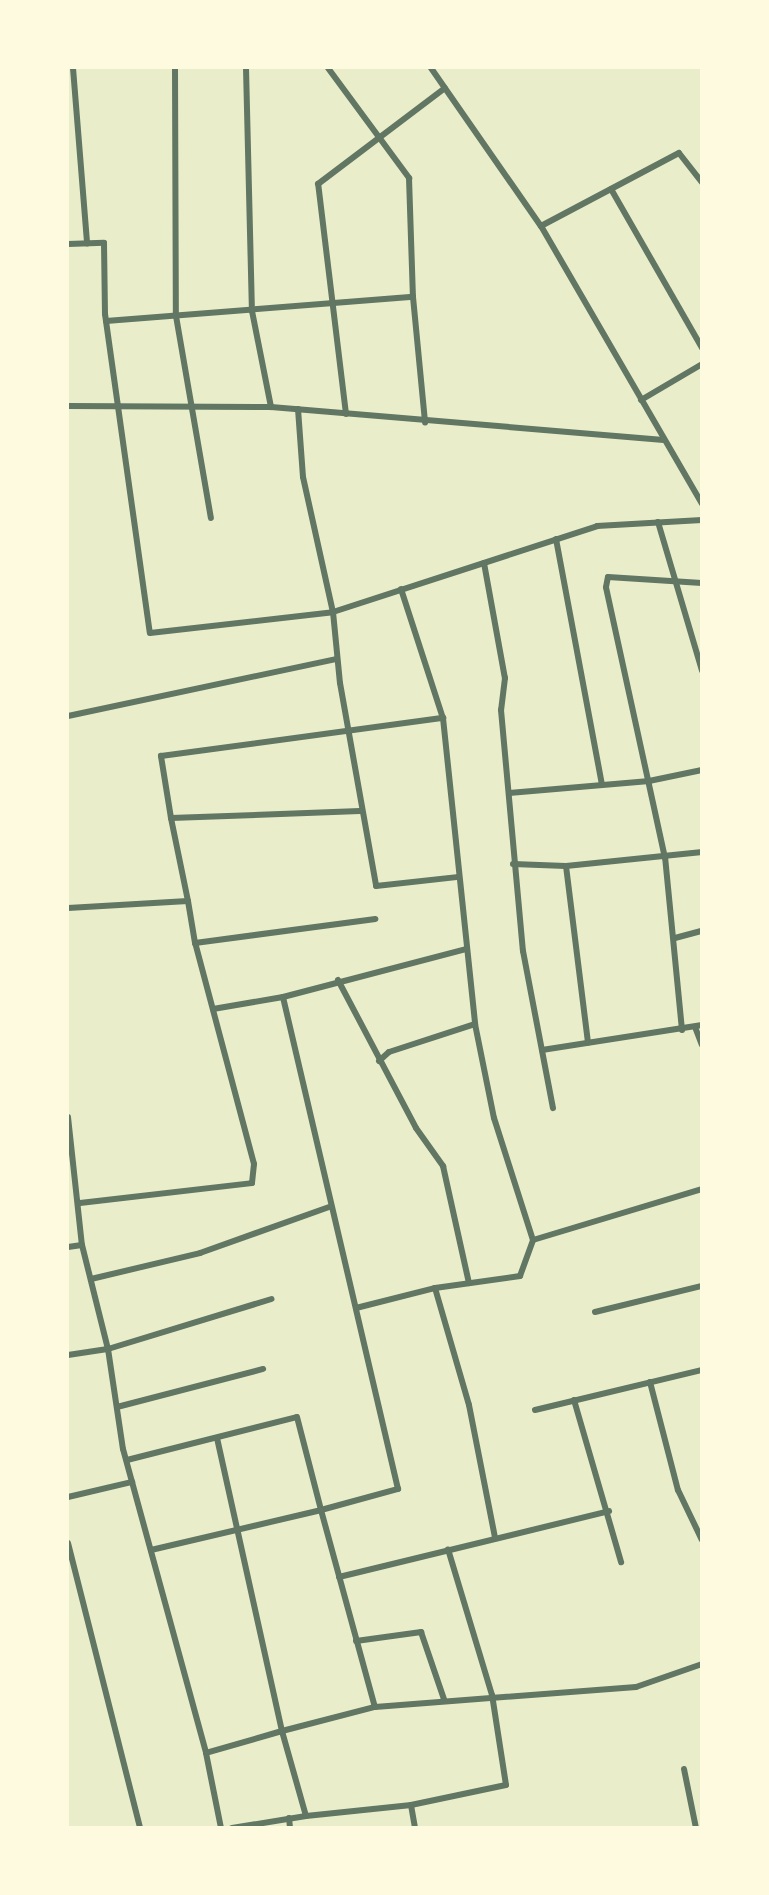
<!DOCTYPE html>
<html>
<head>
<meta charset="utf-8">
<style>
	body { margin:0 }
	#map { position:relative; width:769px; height:1895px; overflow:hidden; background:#e9edc9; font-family:"Libre Baskerville",serif }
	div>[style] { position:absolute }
	.minor>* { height:6px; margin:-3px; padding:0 3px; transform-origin:3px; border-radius:3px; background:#617663 }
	span { translate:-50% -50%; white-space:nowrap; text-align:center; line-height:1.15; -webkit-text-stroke:6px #fefae0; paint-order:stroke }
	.frame { position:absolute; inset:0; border:69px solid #fefae0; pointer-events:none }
</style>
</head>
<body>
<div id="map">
	<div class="minor">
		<div style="left:73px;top:68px;width:176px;rotate:85.4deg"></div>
		<div style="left:175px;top:68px;width:248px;rotate:89.8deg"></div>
		<div style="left:176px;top:316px;width:205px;rotate:80.2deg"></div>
		<div style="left:246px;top:68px;width:243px;rotate:88.6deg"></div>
		<div style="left:252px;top:311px;width:98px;rotate:78.8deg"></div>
		<div style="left:328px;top:68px;width:137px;rotate:53.6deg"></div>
		<div style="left:409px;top:178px;width:119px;rotate:88.1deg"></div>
		<div style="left:431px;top:68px;width:193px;rotate:55.2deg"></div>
		<div style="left:541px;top:226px;width:321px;rotate:59.9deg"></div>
		<div style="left:611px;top:189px;width:183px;rotate:60.2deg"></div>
		<div style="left:541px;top:226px;width:156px;rotate:-27.9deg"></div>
		<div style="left:679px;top:153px;width:37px;rotate:52deg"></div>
		<div style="left:68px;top:244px;width:36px;rotate:-2deg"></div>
		<div style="left:104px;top:243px;width:71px;rotate:89.2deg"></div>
		<div style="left:105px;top:314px;width:322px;rotate:82deg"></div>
		<div style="left:150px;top:633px;width:184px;rotate:-6.5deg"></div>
		<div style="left:333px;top:612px;width:278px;rotate:-18deg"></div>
		<div style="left:597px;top:526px;width:105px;rotate:-3.3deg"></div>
		<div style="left:106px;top:321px;width:308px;rotate:-4.5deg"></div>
		<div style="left:413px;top:297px;width:126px;rotate:84.5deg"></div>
		<div style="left:641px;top:400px;width:71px;rotate:-30.5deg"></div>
		<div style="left:68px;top:406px;width:203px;rotate:0.3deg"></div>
		<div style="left:271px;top:407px;width:394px;rotate:4.8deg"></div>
		<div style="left:298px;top:409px;width:68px;rotate:85.8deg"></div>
		<div style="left:303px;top:477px;width:138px;rotate:77.5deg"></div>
		<div style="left:333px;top:612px;width:71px;rotate:84.4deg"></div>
		<div style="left:340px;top:683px;width:206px;rotate:79.9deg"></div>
		<div style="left:376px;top:886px;width:81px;rotate:-6.3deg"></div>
		<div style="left:346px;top:414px;width:232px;rotate:-96.9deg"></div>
		<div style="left:318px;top:184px;width:159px;rotate:-37.1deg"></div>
		<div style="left:658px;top:522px;width:155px;rotate:73.5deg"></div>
		<div style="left:556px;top:539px;width:250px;rotate:79.4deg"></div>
		<div style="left:484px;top:563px;width:117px;rotate:79.7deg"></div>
		<div style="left:505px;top:678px;width:32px;rotate:97deg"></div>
		<div style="left:501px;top:710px;width:242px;rotate:84.8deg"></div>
		<div style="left:523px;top:951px;width:160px;rotate:79.2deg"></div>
		<div style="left:401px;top:589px;width:136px;rotate:72deg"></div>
		<div style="left:443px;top:718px;width:308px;rotate:84deg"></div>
		<div style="left:475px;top:1024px;width:96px;rotate:78.6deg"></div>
		<div style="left:494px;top:1118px;width:128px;rotate:72.3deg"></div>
		<div style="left:533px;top:1240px;width:177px;rotate:-16.8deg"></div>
		<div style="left:68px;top:716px;width:275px;rotate:-12deg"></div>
		<div style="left:509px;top:793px;width:141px;rotate:-4.9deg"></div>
		<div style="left:649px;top:781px;width:54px;rotate:-11.7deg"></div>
		<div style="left:171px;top:818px;width:63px;rotate:-99.2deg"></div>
		<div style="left:161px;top:756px;width:285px;rotate:-7.7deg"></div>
		<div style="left:513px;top:864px;width:53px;rotate:2.2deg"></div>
		<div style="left:566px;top:866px;width:137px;rotate:-5.9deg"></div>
		<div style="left:566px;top:866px;width:178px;rotate:82.9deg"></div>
		<div style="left:188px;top:901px;width:43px;rotate:80.5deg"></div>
		<div style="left:195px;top:943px;width:182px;rotate:-7.6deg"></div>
		<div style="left:68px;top:908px;width:120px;rotate:-3.3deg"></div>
		<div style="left:188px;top:901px;width:85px;rotate:-101.6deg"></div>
		<div style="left:171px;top:818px;width:189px;rotate:-2.1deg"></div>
		<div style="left:675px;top:938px;width:28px;rotate:-15deg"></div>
		<div style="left:338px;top:980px;width:167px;rotate:62.2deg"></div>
		<div style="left:416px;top:1128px;width:47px;rotate:54.6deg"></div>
		<div style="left:443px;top:1166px;width:120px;rotate:77.5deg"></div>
		<div style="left:213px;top:1009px;width:71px;rotate:-9.7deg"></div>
		<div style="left:283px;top:997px;width:189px;rotate:-14.7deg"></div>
		<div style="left:695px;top:1027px;width:19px;rotate:69deg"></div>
		<div style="left:682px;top:1030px;width:173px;rotate:-95.6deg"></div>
		<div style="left:665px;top:858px;width:277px;rotate:-102.3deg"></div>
		<div style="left:606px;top:587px;width:10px;rotate:-79deg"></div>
		<div style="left:608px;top:577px;width:94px;rotate:3.7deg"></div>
		<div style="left:542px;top:1050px;width:162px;rotate:-8.9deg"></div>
		<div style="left:379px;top:1061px;width:13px;rotate:-42deg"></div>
		<div style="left:389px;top:1052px;width:90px;rotate:-18deg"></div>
		<div style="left:68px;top:1117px;width:129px;rotate:83.8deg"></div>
		<div style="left:82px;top:1245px;width:107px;rotate:76deg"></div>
		<div style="left:108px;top:1349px;width:171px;rotate:-17deg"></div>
		<div style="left:80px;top:1203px;width:173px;rotate:-6.6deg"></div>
		<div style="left:252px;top:1183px;width:19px;rotate:-84deg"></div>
		<div style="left:254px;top:1164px;width:229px;rotate:-104.9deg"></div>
		<div style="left:68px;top:1247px;width:14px;rotate:-8deg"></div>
		<div style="left:91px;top:1279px;width:112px;rotate:-13.4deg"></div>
		<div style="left:200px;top:1253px;width:137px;rotate:-19.6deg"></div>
		<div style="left:435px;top:1288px;width:122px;rotate:73.8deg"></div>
		<div style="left:469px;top:1405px;width:136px;rotate:78.9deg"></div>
		<div style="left:356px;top:1308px;width:81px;rotate:-14.2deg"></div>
		<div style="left:435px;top:1288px;width:86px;rotate:-8deg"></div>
		<div style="left:520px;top:1276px;width:38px;rotate:-70deg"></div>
		<div style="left:595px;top:1312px;width:110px;rotate:-13.7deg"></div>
		<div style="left:68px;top:1355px;width:40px;rotate:-8.5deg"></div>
		<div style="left:108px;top:1349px;width:101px;rotate:81.5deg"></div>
		<div style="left:123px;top:1449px;width:315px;rotate:74.7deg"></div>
		<div style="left:650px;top:1382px;width:112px;rotate:75.5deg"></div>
		<div style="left:678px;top:1490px;width:55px;rotate:64.4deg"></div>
		<div style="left:574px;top:1400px;width:169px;rotate:73.8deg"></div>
		<div style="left:117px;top:1407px;width:151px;rotate:-14.6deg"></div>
		<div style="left:535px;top:1410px;width:172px;rotate:-13.5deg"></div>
		<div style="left:217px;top:1438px;width:300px;rotate:77.5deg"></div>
		<div style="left:282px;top:1731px;width:79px;rotate:163.9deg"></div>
		<div style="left:206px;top:1753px;width:76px;rotate:78.7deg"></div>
		<div style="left:127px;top:1460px;width:175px;rotate:-14.2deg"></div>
		<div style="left:297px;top:1417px;width:96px;rotate:75.5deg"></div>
		<div style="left:321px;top:1510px;width:80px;rotate:-15.3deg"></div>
		<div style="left:398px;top:1489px;width:505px;rotate:-103.16deg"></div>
		<div style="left:68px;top:1497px;width:66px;rotate:-13.2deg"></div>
		<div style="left:68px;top:1543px;width:294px;rotate:75.8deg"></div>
		<div style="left:151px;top:1550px;width:175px;rotate:-13.2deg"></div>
		<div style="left:321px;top:1510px;width:204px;rotate:74.7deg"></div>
		<div style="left:339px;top:1577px;width:278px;rotate:-13.7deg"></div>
		<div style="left:356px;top:1641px;width:66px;rotate:-7.9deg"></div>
		<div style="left:421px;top:1632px;width:71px;rotate:71.1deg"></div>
		<div style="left:684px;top:1769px;width:60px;rotate:78.5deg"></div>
		<div style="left:411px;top:1805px;width:23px;rotate:80deg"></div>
		<div style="left:306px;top:1816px;width:106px;rotate:-6deg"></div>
		<div style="left:411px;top:1805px;width:97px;rotate:-11.9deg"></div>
		<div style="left:506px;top:1785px;width:91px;rotate:-98.8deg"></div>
		<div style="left:492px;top:1695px;width:152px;rotate:-106.8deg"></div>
		<div style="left:289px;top:1818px;width:10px;rotate:84deg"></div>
		<div style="left:232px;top:1828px;width:75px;rotate:-9.2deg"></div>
		<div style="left:306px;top:1816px;width:88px;rotate:-105.8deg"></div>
		<div style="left:282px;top:1731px;width:96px;rotate:-14.5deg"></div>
		<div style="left:375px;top:1707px;width:262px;rotate:-4.4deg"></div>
		<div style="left:636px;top:1687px;width:70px;rotate:-19.2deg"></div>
	</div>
	<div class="frame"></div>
</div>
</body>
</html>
